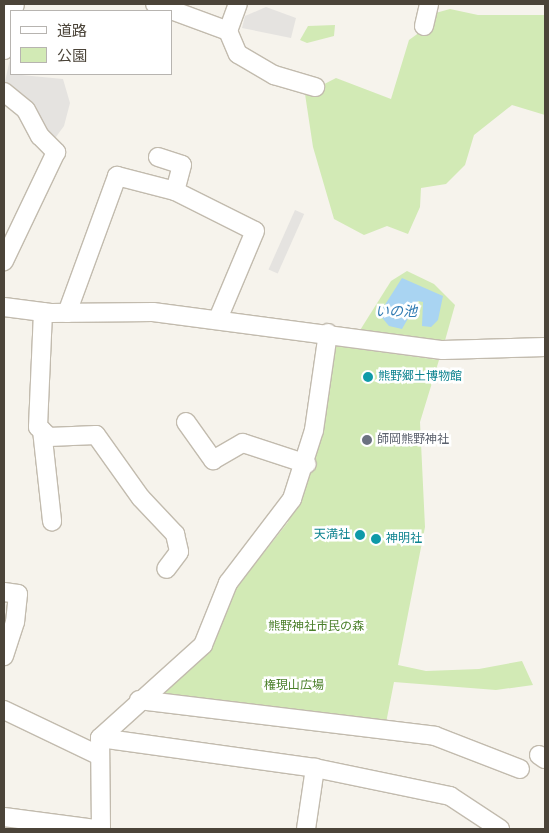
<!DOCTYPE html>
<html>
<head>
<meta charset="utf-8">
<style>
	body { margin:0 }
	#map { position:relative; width:549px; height:833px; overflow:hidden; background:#f6f3ec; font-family:Helvetica,"Noto Sans JP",sans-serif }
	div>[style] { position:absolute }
	.green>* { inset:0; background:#d2eab5 }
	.parking>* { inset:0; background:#e5e3e0; transform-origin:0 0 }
	.water>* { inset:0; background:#a9d4f2 }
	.roads { filter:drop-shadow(1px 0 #c2bbae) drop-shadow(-1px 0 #c2bbae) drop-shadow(0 1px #c2bbae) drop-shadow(0 -1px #c2bbae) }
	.minor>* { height:18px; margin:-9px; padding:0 9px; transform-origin:9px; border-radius:9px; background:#fff }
	.dots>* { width:14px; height:14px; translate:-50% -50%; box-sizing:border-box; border:2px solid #fff; border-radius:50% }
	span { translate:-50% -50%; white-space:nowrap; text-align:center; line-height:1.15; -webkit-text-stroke:5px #fff; paint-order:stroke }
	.culture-label { font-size:12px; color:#0d838f }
	.left { translate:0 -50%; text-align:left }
	.right { translate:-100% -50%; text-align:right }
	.worship-label { font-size:12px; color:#5b616d }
	.park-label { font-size:12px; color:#4a7f2a }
	.water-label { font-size:14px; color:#2e7ab2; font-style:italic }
	.frame { position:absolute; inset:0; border:5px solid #4b4439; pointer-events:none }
	.legend { position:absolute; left:10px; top:10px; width:162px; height:65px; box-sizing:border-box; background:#fff; border:1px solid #b7b4b0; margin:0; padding:6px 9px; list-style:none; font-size:15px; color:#4b4439 }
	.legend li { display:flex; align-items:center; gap:10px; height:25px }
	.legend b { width:25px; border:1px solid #b7b4b0 }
</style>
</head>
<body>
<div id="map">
	<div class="green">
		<div style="clip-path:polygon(450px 9px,478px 15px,545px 15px,545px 115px,512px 105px,474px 135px,465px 165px,446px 184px,421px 188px,420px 207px,408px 234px,387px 226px,364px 235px,334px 219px,313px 147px,305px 94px,336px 78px,391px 99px,409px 40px,431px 24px,432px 14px)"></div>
		<div style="clip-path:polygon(335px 25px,334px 36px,307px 43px,300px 40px,308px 26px)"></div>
		<div style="clip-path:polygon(407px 271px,434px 284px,455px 305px,444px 344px,357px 335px,391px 281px)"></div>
		<div style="clip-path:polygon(336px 346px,439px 360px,420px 422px,425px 527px,398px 665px,426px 671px,479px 669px,522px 661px,533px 685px,496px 690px,394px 682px,386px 723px,154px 696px,215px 638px,236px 588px,288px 522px,318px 432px,330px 354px)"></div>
	</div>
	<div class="parking">
		<div style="clip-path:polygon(266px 7px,296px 18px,291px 38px,242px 28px,245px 16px)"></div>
		<div style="clip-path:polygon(11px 54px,11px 74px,63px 79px,70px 103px,64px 126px,53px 141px,26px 97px,5px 82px)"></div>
		<div style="left:295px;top:210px;width:10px;height:65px;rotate:24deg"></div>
	</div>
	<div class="water">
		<div style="clip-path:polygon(402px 278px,443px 296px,438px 320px,431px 327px,422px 326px,423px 302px,418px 301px,402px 329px,389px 326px,379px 314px)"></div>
	</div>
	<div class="roads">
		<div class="minor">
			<div style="left:155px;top:4px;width:78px;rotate:20.3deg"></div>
			<div style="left:228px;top:31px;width:25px;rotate:67deg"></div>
			<div style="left:238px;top:54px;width:42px;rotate:30.3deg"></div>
			<div style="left:274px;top:75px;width:43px;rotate:16.3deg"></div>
			<div style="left:13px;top:11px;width:7px;rotate:-74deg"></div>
			<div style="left:424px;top:26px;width:23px;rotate:-77deg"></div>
			<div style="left:228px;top:31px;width:29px;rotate:-70deg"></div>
			<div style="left:4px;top:50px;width:32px;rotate:-77deg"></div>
			<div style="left:4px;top:92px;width:28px;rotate:39deg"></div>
			<div style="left:26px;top:110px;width:30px;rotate:62deg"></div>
			<div style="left:40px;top:136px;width:23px;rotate:45deg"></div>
			<div style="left:56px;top:152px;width:121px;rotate:115.5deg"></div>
			<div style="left:158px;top:157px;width:25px;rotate:18deg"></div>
			<div style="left:182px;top:165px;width:27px;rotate:105deg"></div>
			<div style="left:4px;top:307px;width:47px;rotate:7.3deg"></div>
			<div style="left:51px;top:313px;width:102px;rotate:-0.6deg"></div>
			<div style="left:153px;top:312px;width:292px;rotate:7.5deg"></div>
			<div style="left:443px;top:350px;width:102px;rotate:-1.7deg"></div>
			<div style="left:43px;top:312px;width:115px;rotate:92.5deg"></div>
			<div style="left:38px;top:427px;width:15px;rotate:42deg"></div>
			<div style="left:49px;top:437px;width:47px;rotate:-2.4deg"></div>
			<div style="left:96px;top:435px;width:77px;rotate:54.5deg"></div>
			<div style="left:141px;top:498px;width:50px;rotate:46.6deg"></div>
			<div style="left:175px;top:534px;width:18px;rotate:77deg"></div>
			<div style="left:179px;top:552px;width:21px;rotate:127deg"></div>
			<div style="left:67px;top:313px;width:146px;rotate:-69.9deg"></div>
			<div style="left:117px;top:176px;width:60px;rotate:14.5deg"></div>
			<div style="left:175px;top:191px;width:89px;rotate:26.6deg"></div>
			<div style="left:255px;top:231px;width:95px;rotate:112.8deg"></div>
			<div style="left:186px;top:422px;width:47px;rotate:54.6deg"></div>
			<div style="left:213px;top:460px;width:34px;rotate:-30deg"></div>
			<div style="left:243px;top:443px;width:67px;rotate:18.2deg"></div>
			<div style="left:42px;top:430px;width:92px;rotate:83.7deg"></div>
			<div style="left:4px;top:592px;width:14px;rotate:8deg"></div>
			<div style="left:18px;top:594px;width:28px;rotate:96deg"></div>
			<div style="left:15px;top:622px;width:36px;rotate:108deg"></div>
			<div style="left:139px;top:700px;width:298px;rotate:6.9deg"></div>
			<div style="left:435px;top:736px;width:91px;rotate:21.2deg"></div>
			<div style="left:4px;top:710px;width:104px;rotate:25.6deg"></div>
			<div style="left:100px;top:738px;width:217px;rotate:7.9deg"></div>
			<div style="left:315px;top:768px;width:138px;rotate:11.7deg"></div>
			<div style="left:450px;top:796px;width:60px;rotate:33.4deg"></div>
			<div style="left:539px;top:755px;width:7px;rotate:34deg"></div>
			<div style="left:4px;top:817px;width:92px;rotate:7.5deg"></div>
			<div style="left:101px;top:829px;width:91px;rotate:-90.6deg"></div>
			<div style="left:100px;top:738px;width:139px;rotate:-42.1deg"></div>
			<div style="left:203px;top:645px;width:67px;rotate:-68deg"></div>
			<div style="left:228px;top:583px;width:106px;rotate:-52.7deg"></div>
			<div style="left:292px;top:499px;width:72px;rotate:-72.3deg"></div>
			<div style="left:314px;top:430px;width:98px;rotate:-81.8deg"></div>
			<div style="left:306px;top:829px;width:62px;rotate:-81.6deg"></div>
		</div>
	</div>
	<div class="dots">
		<div style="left:368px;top:377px;background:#0f9aa8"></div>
		<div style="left:367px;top:440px;background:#6b7280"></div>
		<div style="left:360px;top:535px;background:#0f9aa8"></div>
		<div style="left:376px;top:539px;background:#0f9aa8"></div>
	</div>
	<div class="culture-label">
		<span class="left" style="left:378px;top:377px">熊野郷土博物館</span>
		<span class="right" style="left:350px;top:535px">天満社</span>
		<span class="left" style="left:386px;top:539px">神明社</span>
	</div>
	<div class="worship-label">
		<span class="left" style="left:377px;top:440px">師岡熊野神社</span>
	</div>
	<div class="park-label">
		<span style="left:316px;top:627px">熊野神社市民の森</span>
		<span style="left:294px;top:686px">権現山広場</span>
	</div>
	<div class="water-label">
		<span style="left:396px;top:311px">いの池</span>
	</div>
	<div class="frame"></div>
	<ul class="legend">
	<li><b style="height:6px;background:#fff"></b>道路</li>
	<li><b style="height:14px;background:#d2eab5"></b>公園</li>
	</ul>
</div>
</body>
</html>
